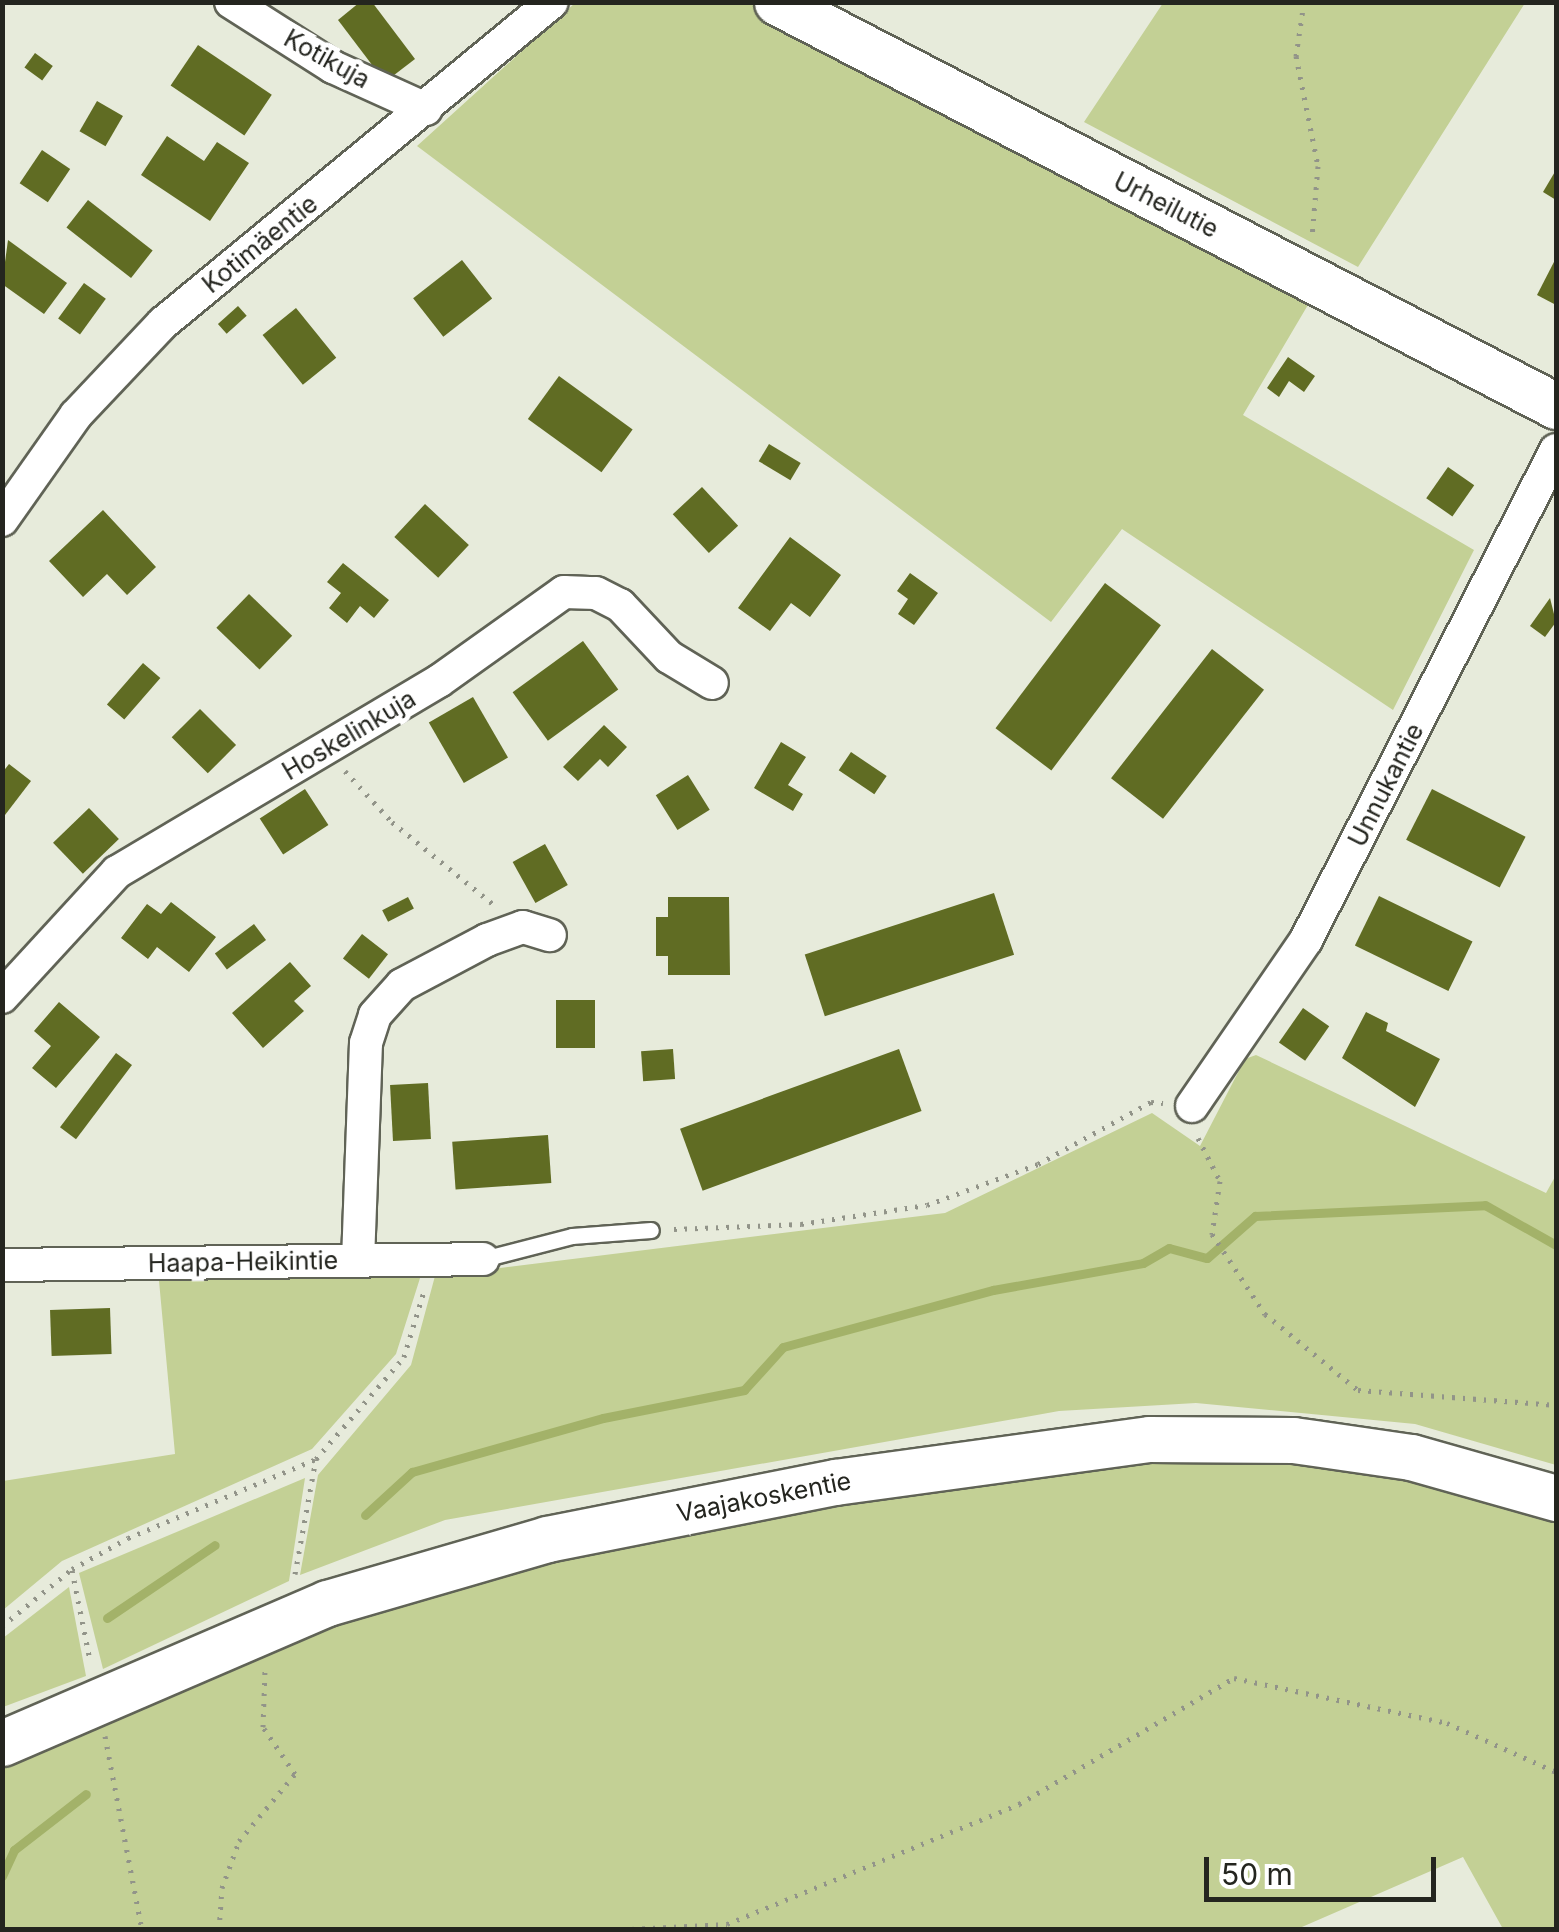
<!DOCTYPE html>
<html>
<head>
<meta charset="utf-8">
<style>
	body { margin:0 }
	#map { position:relative; width:1559px; height:1932px; overflow:hidden; background:#e7ebdb; font-family:Inter,sans-serif }
	div>[style] { position:absolute }
	.green>* { inset:0; background:#c3d095 }
	.stream>* { height:9px; margin:-4.5px; padding:0 4.5px; transform-origin:4.5px; border-radius:4.5px; background:#a3b269 }
	.building>* { inset:0; background:#606c23; transform-origin:0 0 }
	.path>* { height:5px; margin-top:-2.5px; transform-origin:0; background:repeating-linear-gradient(90deg,#929489 0 2.5px,transparent 0 10.5px) }
	.roads { filter:drop-shadow(2px 0 #606356) drop-shadow(-2px 0 #606356) drop-shadow(0 2px #606356) drop-shadow(0 -2px #606356) }
	.lane>* { height:15px; margin:-7.5px; padding:0 7.5px; transform-origin:7.5px; border-radius:7.5px; background:#fff }
	.street>* { height:32px; margin:-16px; padding:0 16px; transform-origin:16px; border-radius:16px; background:#fff }
	.secondary>* { height:45px; margin:-22.5px; padding:0 22.5px; transform-origin:22.5px; border-radius:22.5px; background:#fff }
	span { translate:-50% -50%; white-space:nowrap; text-align:center; line-height:1.15; -webkit-text-stroke:10px #fff; paint-order:stroke }
	.street-label { font-size:25px; color:#24251f }
	.frame { position:absolute; inset:0; border:5px solid #24251f; pointer-events:none }
	.scale { position:absolute; left:1204px; top:1857px; width:232px; height:45px; box-sizing:border-box; border:5px solid #24251f; border-top:0; padding-left:12px; font-size:30px; line-height:35px; white-space:nowrap; color:#24251f; -webkit-text-stroke:8px #fff; paint-order:stroke }
</style>
</head>
<body>
<div id="map">
	<div class="green">
		<div style="clip-path:polygon(575px 3px,761px 3px,1315px 293px,1243px 415px,1474px 550px,1393px 710px,1122px 529px,1051px 622px,417px 146px)"></div>
		<div style="clip-path:polygon(1163px 3px,1163px 2px,1525px 3px,1358px 267px,1084px 122px)"></div>
		<div style="clip-path:polygon(1256px 1055px,1546px 1193px,1556px 1175px,1556px 1465px,1415px 1424px,1196px 1403px,1059px 1411px,445px 1520px,300px 1575px,318px 1475px,411px 1365px,435px 1276px,945px 1213px,1152px 1113px,1200px 1146px,1245px 1059px)"></div>
		<div style="clip-path:polygon(158px 1270px,421px 1275px,396px 1354px,312px 1449px,62px 1561px,3px 1610px,3px 1481px,175px 1454px)"></div>
		<div style="clip-path:polygon(1147px 1453px,1287px 1454px,1408px 1473px,1556px 1516px,1556px 1929px,1503px 1929px,1463px 1857px,1295px 1930px,3px 1929px,2px 1764px,335px 1622px,548px 1558px)"></div>
		<div style="clip-path:polygon(305px 1478px,289px 1581px,103px 1669px,79px 1573px)"></div>
		<div style="clip-path:polygon(69px 1587px,86px 1676px,3px 1707px,3px 1638px)"></div>
	</div>
	<div class="stream">
		<div style="left:365px;top:1515px;width:64px;rotate:-42.5deg"></div>
		<div style="left:412px;top:1472px;width:198px;rotate:-15.8deg"></div>
		<div style="left:603px;top:1418px;width:144px;rotate:-11.2deg"></div>
		<div style="left:744px;top:1390px;width:58px;rotate:-47.8deg"></div>
		<div style="left:783px;top:1347px;width:218px;rotate:-15.2deg"></div>
		<div style="left:993px;top:1290px;width:152px;rotate:-10.2deg"></div>
		<div style="left:1143px;top:1263px;width:30px;rotate:-30deg"></div>
		<div style="left:1169px;top:1248px;width:39px;rotate:15deg"></div>
		<div style="left:1207px;top:1258px;width:64px;rotate:-41.2deg"></div>
		<div style="left:1255px;top:1216px;width:230px;rotate:-2.7deg"></div>
		<div style="left:1485px;top:1205px;width:81px;rotate:29.4deg"></div>
		<div style="left:107px;top:1618px;width:130px;rotate:-34.1deg"></div>
		<div style="left:2px;top:1876px;width:29px;rotate:-65deg"></div>
		<div style="left:14px;top:1850px;width:91px;rotate:-37.9deg"></div>
	</div>
	<div class="building">
		<div style="clip-path:polygon(360px 2px,372px 2px,415px 59px,385px 82px,338px 20px)"></div>
		<div style="left:198px;top:45px;width:89px;height:49px;rotate:34deg"></div>
		<div style="left:35px;top:53px;width:22px;height:18px;rotate:36deg"></div>
		<div style="left:97px;top:101px;width:30px;height:35px;rotate:30deg"></div>
		<div style="clip-path:polygon(167px 136px,204px 161px,217px 142px,249px 163px,210px 221px,141px 175px)"></div>
		<div style="left:42px;top:150px;width:34px;height:40px;rotate:34deg"></div>
		<div style="clip-path:polygon(1556px 170px,1556px 200px,1543px 192px)"></div>
		<div style="left:88px;top:200px;width:82px;height:35px;rotate:38deg"></div>
		<div style="clip-path:polygon(8px 240px,67px 283px,44px 314px,2px 284px)"></div>
		<div style="clip-path:polygon(1556px 258px,1556px 305px,1537px 295px)"></div>
		<div style="left:462px;top:260px;width:49px;height:62px;rotate:52deg"></div>
		<div style="left:84px;top:283px;width:27px;height:44px;rotate:36deg"></div>
		<div style="left:238px;top:306px;width:13px;height:27px;rotate:48deg"></div>
		<div style="left:296px;top:308px;width:64px;height:43px;rotate:51deg"></div>
		<div style="clip-path:polygon(1288px 357px,1315px 376px,1304px 392px,1289px 381px,1279px 397px,1267px 388px)"></div>
		<div style="left:559px;top:376px;width:91px;height:53px;rotate:36deg"></div>
		<div style="left:769px;top:444px;width:37px;height:20px;rotate:31deg"></div>
		<div style="left:1448px;top:467px;width:32px;height:38px;rotate:35deg"></div>
		<div style="left:702px;top:487px;width:53px;height:40px;rotate:47deg"></div>
		<div style="left:425px;top:504px;width:60px;height:45px;rotate:43deg"></div>
		<div style="clip-path:polygon(103px 510px,156px 567px,127px 595px,107px 574px,83px 597px,49px 561px)"></div>
		<div style="clip-path:polygon(790px 537px,841px 575px,810px 617px,791px 603px,770px 631px,738px 608px)"></div>
		<div style="clip-path:polygon(343px 563px,389px 600px,374px 618px,360px 606px,347px 623px,329px 608px,341px 593px,327px 582px)"></div>
		<div style="clip-path:polygon(910px 573px,938px 593px,914px 625px,898px 614px,908px 599px,897px 591px)"></div>
		<div style="left:1105px;top:583px;width:70px;height:182px;rotate:37deg"></div>
		<div style="left:249px;top:594px;width:60px;height:47px;rotate:44deg"></div>
		<div style="clip-path:polygon(1550px 598px,1556px 622px,1545px 637px,1530px 626px)"></div>
		<div style="left:583px;top:641px;width:60px;height:87px;rotate:54deg"></div>
		<div style="left:1212px;top:649px;width:66px;height:164px;rotate:38deg"></div>
		<div style="left:143px;top:663px;width:23px;height:55px;rotate:41deg"></div>
		<div style="left:473px;top:697px;width:70px;height:51px;rotate:60deg"></div>
		<div style="left:200px;top:709px;width:51px;height:40px;rotate:45deg"></div>
		<div style="clip-path:polygon(604px 725px,627px 747px,608px 767px,600px 759px,578px 781px,563px 767px)"></div>
		<div style="clip-path:polygon(781px 742px,806px 757px,788px 785px,803px 794px,793px 811px,754px 788px)"></div>
		<div style="left:851px;top:752px;width:43px;height:22px;rotate:34deg"></div>
		<div style="clip-path:polygon(9px 764px,31px 781px,5px 815px,2px 773px)"></div>
		<div style="left:688px;top:775px;width:41px;height:38px;rotate:58deg"></div>
		<div style="left:305px;top:789px;width:43px;height:54px;rotate:57deg"></div>
		<div style="left:1432px;top:789px;width:105px;height:57px;rotate:27deg"></div>
		<div style="left:89px;top:808px;width:43px;height:50px;rotate:46deg"></div>
		<div style="left:545px;top:844px;width:47px;height:37px;rotate:61deg"></div>
		<div style="left:994px;top:893px;width:65px;height:199px;rotate:72deg"></div>
		<div style="left:1379px;top:896px;width:104px;height:55px;rotate:26deg"></div>
		<div style="left:408px;top:897px;width:13px;height:29px;rotate:63deg"></div>
		<div style="clip-path:polygon(668px 897px,729px 897px,730px 975px,668px 975px,668px 956px,656px 956px,656px 917px,668px 917px)"></div>
		<div style="clip-path:polygon(171px 902px,216px 937px,189px 972px,157px 947px,148px 959px,121px 938px,147px 904px,161px 914px)"></div>
		<div style="left:254px;top:924px;width:20px;height:49px;rotate:53deg"></div>
		<div style="left:362px;top:934px;width:33px;height:31px;rotate:38deg"></div>
		<div style="clip-path:polygon(290px 962px,311px 986px,294px 1001px,304px 1011px,263px 1048px,232px 1013px)"></div>
		<div style="left:556px;top:1000px;width:39px;height:48px"></div>
		<div style="clip-path:polygon(59px 1002px,100px 1037px,56px 1088px,32px 1068px,51px 1046px,34px 1031px)"></div>
		<div style="left:1303px;top:1008px;width:32px;height:42px;rotate:35deg"></div>
		<div style="clip-path:polygon(1366px 1012px,1388px 1023px,1386px 1031px,1440px 1059px,1415px 1107px,1342px 1058px)"></div>
		<div style="left:673px;top:1049px;width:30px;height:32px;rotate:86deg"></div>
		<div style="left:899px;top:1049px;width:66px;height:233px;rotate:70deg"></div>
		<div style="left:116px;top:1053px;width:20px;height:93px;rotate:37deg"></div>
		<div style="left:428px;top:1083px;width:56px;height:38px;rotate:87deg"></div>
		<div style="left:548px;top:1135px;width:48px;height:96px;rotate:86deg"></div>
		<div style="left:110px;top:1308px;width:46px;height:60px;rotate:88deg"></div>
	</div>
	<div class="path">
		<div style="left:1304px;top:2px;width:55px;rotate:98.4deg"></div>
		<div style="left:1296px;top:56px;width:112px;rotate:78.7deg"></div>
		<div style="left:1318px;top:166px;width:71px;rotate:94.8deg"></div>
		<div style="left:345px;top:771px;width:69px;rotate:47.3deg"></div>
		<div style="left:392px;top:822px;width:130px;rotate:39.1deg"></div>
		<div style="left:1198px;top:1138px;width:48px;rotate:62.9deg"></div>
		<div style="left:1220px;top:1181px;width:54px;rotate:98.6deg"></div>
		<div style="left:1212px;top:1234px;width:96px;rotate:56.5deg"></div>
		<div style="left:1265px;top:1314px;width:120px;rotate:39.3deg"></div>
		<div style="left:1358px;top:1390px;width:199px;rotate:4.3deg"></div>
		<div style="left:674px;top:1229px;width:127px;rotate:-2.3deg"></div>
		<div style="left:801px;top:1224px;width:127px;rotate:-8.6deg"></div>
		<div style="left:927px;top:1205px;width:118px;rotate:-20.3deg"></div>
		<div style="left:1038px;top:1164px;width:129px;rotate:-28.8deg"></div>
		<div style="left:1151px;top:1102px;width:12px;rotate:5deg"></div>
		<div style="left:72px;top:1570px;width:92px;rotate:78.7deg"></div>
		<div style="left:295px;top:1574px;width:117px;rotate:-79.7deg"></div>
		<div style="left:2px;top:1626px;width:90px;rotate:-39.2deg"></div>
		<div style="left:72px;top:1569px;width:64px;rotate:-29deg"></div>
		<div style="left:128px;top:1538px;width:204px;rotate:-22.8deg"></div>
		<div style="left:316px;top:1459px;width:135px;rotate:-49.2deg"></div>
		<div style="left:404px;top:1357px;width:69px;rotate:-73.1deg"></div>
		<div style="left:105px;top:1736px;width:197px;rotate:79.2deg"></div>
		<div style="left:219px;top:1930px;width:42px;rotate:-85.9deg"></div>
		<div style="left:222px;top:1888px;width:50px;rotate:-70.1deg"></div>
		<div style="left:239px;top:1841px;width:87px;rotate:-50.1deg"></div>
		<div style="left:295px;top:1774px;width:57px;rotate:-124.2deg"></div>
		<div style="left:263px;top:1727px;width:56px;rotate:-88deg"></div>
		<div style="left:611px;top:1930px;width:116px;rotate:-3deg"></div>
		<div style="left:727px;top:1924px;width:316px;rotate:-22.3deg"></div>
		<div style="left:1019px;top:1804px;width:249px;rotate:-30.4deg"></div>
		<div style="left:1234px;top:1678px;width:218px;rotate:11.9deg"></div>
		<div style="left:1447px;top:1723px;width:120px;rotate:24.2deg"></div>
	</div>
	<div class="roads">
		<div class="lane">
			<div style="left:483px;top:1259px;width:92px;rotate:-14.5deg"></div>
			<div style="left:572px;top:1236px;width:79px;rotate:-4.3deg"></div>
		</div>
		<div class="street">
			<div style="left:231px;top:2px;width:121px;rotate:32.5deg"></div>
			<div style="left:333px;top:67px;width:102px;rotate:24.3deg"></div>
			<div style="left:2px;top:520px;width:128px;rotate:-54.8deg"></div>
			<div style="left:76px;top:415px;width:127px;rotate:-46.6deg"></div>
			<div style="left:163px;top:323px;width:504px;rotate:-39.53deg"></div>
			<div style="left:2px;top:997px;width:170px;rotate:-47.4deg"></div>
			<div style="left:117px;top:872px;width:374px;rotate:-30.7deg"></div>
			<div style="left:439px;top:681px;width:153px;rotate:-35.5deg"></div>
			<div style="left:564px;top:592px;width:32px;rotate:2deg"></div>
			<div style="left:596px;top:593px;width:27px;rotate:27deg"></div>
			<div style="left:620px;top:605px;width:71px;rotate:46.7deg"></div>
			<div style="left:669px;top:657px;width:50px;rotate:31.2deg"></div>
			<div style="left:1192px;top:1106px;width:201px;rotate:-55.5deg"></div>
			<div style="left:1306px;top:940px;width:550px;rotate:-62.97deg"></div>
			<div style="left:358px;top:1261px;width:218px;rotate:-87.9deg"></div>
			<div style="left:366px;top:1043px;width:29px;rotate:-72deg"></div>
			<div style="left:375px;top:1015px;width:40px;rotate:-48deg"></div>
			<div style="left:402px;top:985px;width:96px;rotate:-27.9deg"></div>
			<div style="left:487px;top:940px;width:38px;rotate:-20deg"></div>
			<div style="left:523px;top:927px;width:28px;rotate:17deg"></div>
			<div style="left:2px;top:1265px;width:481px;rotate:-0.7deg"></div>
		</div>
		<div class="secondary">
			<div style="left:777px;top:2px;width:878px;rotate:27.41deg"></div>
			<div style="left:2px;top:1743px;width:354px;rotate:-23.3deg"></div>
			<div style="left:327px;top:1603px;width:229px;rotate:-16.2deg"></div>
			<div style="left:547px;top:1539px;width:294px;rotate:-11.2deg"></div>
			<div style="left:835px;top:1482px;width:317px;rotate:-7.8deg"></div>
			<div style="left:1149px;top:1439px;width:144px;rotate:0.4deg"></div>
			<div style="left:1293px;top:1440px;width:119px;rotate:8.2deg"></div>
			<div style="left:1411px;top:1457px;width:151px;rotate:15.8deg"></div>
		</div>
	</div>
	<div class="street-label">
		<span style="left:327px;top:59px;rotate:29deg">Kotikuja</span>
		<span style="left:1166px;top:205px;rotate:27deg">Urheilutie</span>
		<span style="left:260px;top:244px;rotate:-39deg">Kotimäentie</span>
		<span style="left:349px;top:735px;rotate:-31deg">Hoskelinkuja</span>
		<span style="left:1386px;top:785px;rotate:-63deg">Unnukantie</span>
		<span style="left:243px;top:1262px;rotate:-1deg">Haapa-Heikintie</span>
		<span style="left:764px;top:1497px;rotate:-11deg">Vaajakoskentie</span>
	</div>
	<div class="frame"></div>
	<div class="scale">50 m</div>
</div>
</body>
</html>
